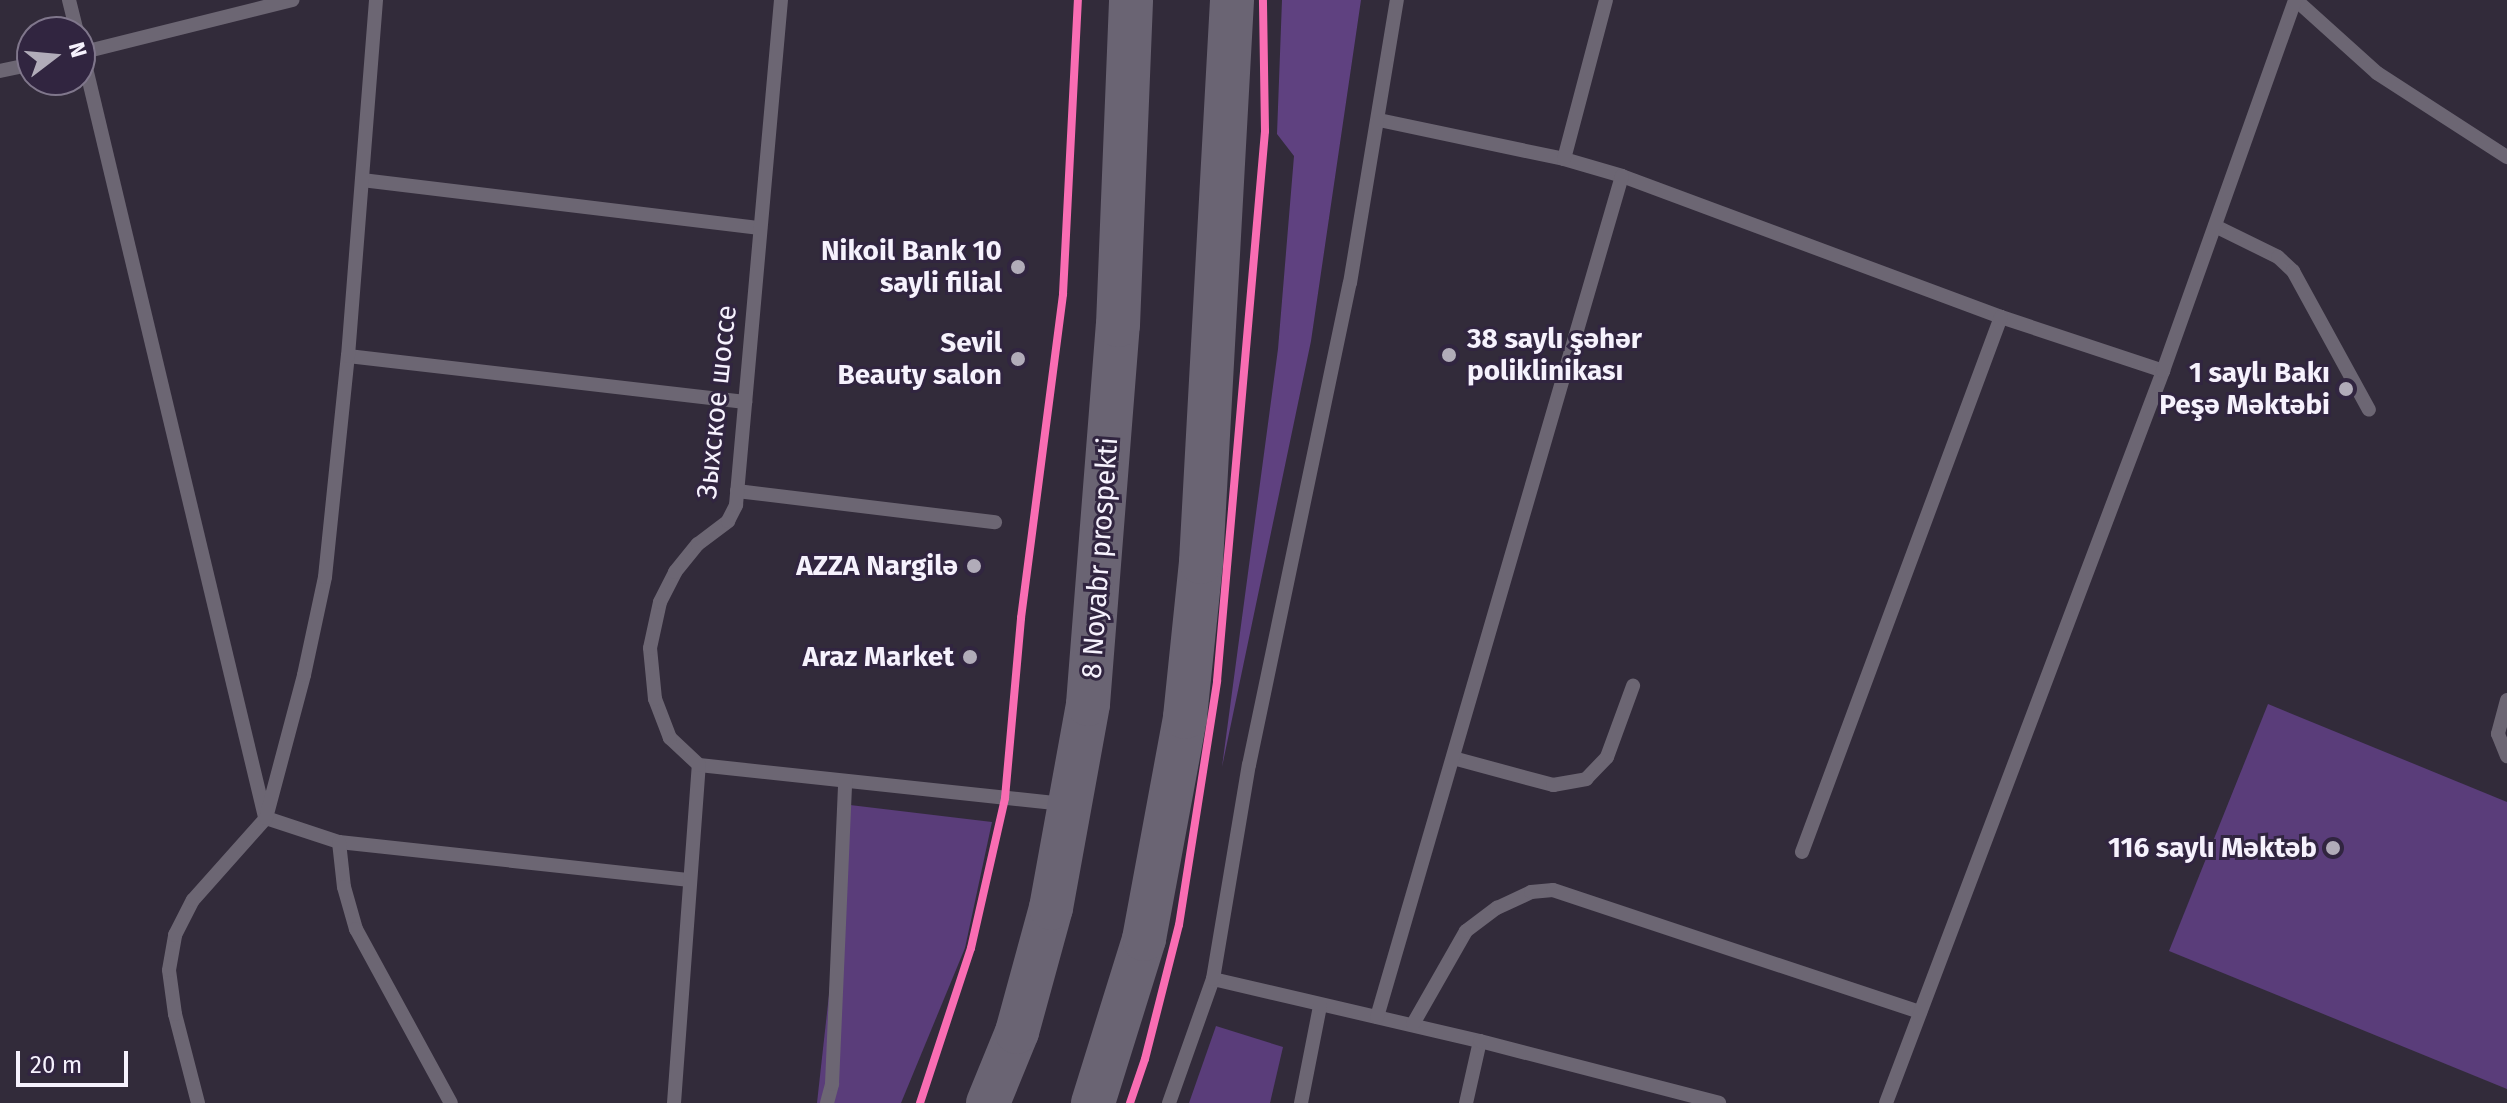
<!DOCTYPE html>
<html>
<head>
<meta charset="utf-8">
<style>
	body { margin:0 }
	#map { position:relative; width:2507px; height:1103px; overflow:hidden; background:#322b3a; font-family:"Fira Sans",sans-serif }
	div>[style] { position:absolute }
	.green>* { inset:0; background:#5a3d7a }
	.forest>* { inset:0; background:#5f4180 }
	.lane>* { height:14px; margin:-7px; padding:0 7px; transform-origin:7px; border-radius:7px; background:#6c6673 }
	.highway>* { height:44px; margin:-22px; padding:0 22px; transform-origin:22px; border-radius:22px; background:#6a6473 }
	.cycleway>* { height:8px; margin:-4px; padding:0 4px; transform-origin:4px; border-radius:4px; background:#f96db3 }
	.dots>* { width:22px; height:22px; translate:-50% -50%; box-sizing:border-box; border:4px solid #312540; border-radius:50% }
	span { translate:-50% -50%; white-space:nowrap; text-align:center; line-height:1.15; -webkit-text-stroke:6px #312540; paint-order:stroke }
	.poi-label { font-size:28px; color:#f6f2fd; font-weight:700 }
	.right { translate:-100% -50%; text-align:right }
	.left { translate:0 -50%; text-align:left }
	.street-label { font-size:28px; color:#f6f2fd }
	.north { position:absolute; left:16px; top:16px; width:80px; height:80px; box-sizing:border-box; background:#312540; border:2px solid #80778c; border-radius:50%; rotate:74deg; font-size:22px; font-weight:700; line-height:32px; text-align:center; color:#f6f2fd }
	.north::after { content:''; display:block; margin:auto; width:28px; height:36px; background:#b1acb9; clip-path:polygon(50% 0,100% 100%,50% 72%,0 100%) }
	.scale { position:absolute; left:16px; top:1051px; width:112px; height:36px; box-sizing:border-box; border:4px solid #f6f2fd; border-top:0; padding-left:10px; font-size:24px; line-height:28px; white-space:nowrap; color:#f6f2fd; -webkit-text-stroke:6px #312540; paint-order:stroke }
</style>
</head>
<body>
<div id="map">
	<div class="green">
		<div style="clip-path:polygon(2268px 704px,2507px 802px,2507px 1089px,2169px 951px)"></div>
		<div style="clip-path:polygon(850px 805px,992px 822px,965px 948px,901px 1103px,817px 1103px)"></div>
		<div style="clip-path:polygon(1216px 1026px,1283px 1047px,1270px 1103px,1189px 1103px)"></div>
	</div>
	<div class="forest">
		<div style="clip-path:polygon(1282px 0,1361px 0,1311px 341px,1222px 767px,1278px 349px,1294px 156px,1277px 134px)"></div>
	</div>
	<div class="lane">
		<div style="left:69px;top:0;width:33px;rotate:76deg"></div>
		<div style="left:2296px;top:0;width:109px;rotate:42deg"></div>
		<div style="left:2377px;top:73px;width:155px;rotate:32.9deg"></div>
		<div style="left:80px;top:43px;width:796px;rotate:76.56deg"></div>
		<div style="left:80px;top:53px;width:219px;rotate:-14deg"></div>
		<div style="left:0;top:71px;width:33px;rotate:-12deg"></div>
		<div style="left:1379px;top:120px;width:189px;rotate:11.9deg"></div>
		<div style="left:1564px;top:159px;width:60px;rotate:16.3deg"></div>
		<div style="left:1622px;top:176px;width:404px;rotate:20.4deg"></div>
		<div style="left:2001px;top:317px;width:171px;rotate:18.4deg"></div>
		<div style="left:1564px;top:159px;width:164px;rotate:-75.2deg"></div>
		<div style="left:362px;top:180px;width:401px;rotate:6.9deg"></div>
		<div style="left:2215px;top:226px;width:70px;rotate:26.2deg"></div>
		<div style="left:2278px;top:257px;width:21px;rotate:43deg"></div>
		<div style="left:2293px;top:271px;width:158px;rotate:61.3deg"></div>
		<div style="left:348px;top:356px;width:400px;rotate:6.6deg"></div>
		<div style="left:737px;top:491px;width:260px;rotate:6.9deg"></div>
		<div style="left:2507px;top:700px;width:35px;rotate:105deg"></div>
		<div style="left:2498px;top:734px;width:24px;rotate:68deg"></div>
		<div style="left:1453px;top:758px;width:104px;rotate:15.1deg"></div>
		<div style="left:1553px;top:785px;width:34px;rotate:-10deg"></div>
		<div style="left:1586px;top:779px;width:30px;rotate:-46deg"></div>
		<div style="left:1607px;top:757px;width:76px;rotate:-69.9deg"></div>
		<div style="left:699px;top:765px;width:367px;rotate:6.1deg"></div>
		<div style="left:266px;top:818px;width:77px;rotate:18.2deg"></div>
		<div style="left:339px;top:842px;width:353px;rotate:6.2deg"></div>
		<div style="left:339px;top:842px;width:45px;rotate:83.7deg"></div>
		<div style="left:344px;top:887px;width:44px;rotate:74.1deg"></div>
		<div style="left:356px;top:929px;width:198px;rotate:61.4deg"></div>
		<div style="left:1802px;top:852px;width:571px;rotate:-69.6deg"></div>
		<div style="left:1213px;top:979px;width:274px;rotate:13.1deg"></div>
		<div style="left:1480px;top:1041px;width:64px;rotate:102.7deg"></div>
		<div style="left:1377px;top:1017px;width:876px;rotate:-73.76deg"></div>
		<div style="left:1413px;top:1024px;width:107px;rotate:-60.3deg"></div>
		<div style="left:1466px;top:931px;width:39px;rotate:-37deg"></div>
		<div style="left:1497px;top:908px;width:38px;rotate:-25deg"></div>
		<div style="left:1531px;top:892px;width:22px;rotate:-5deg"></div>
		<div style="left:1553px;top:890px;width:387px;rotate:18.4deg"></div>
		<div style="left:1480px;top:1041px;width:247px;rotate:14.5deg"></div>
		<div style="left:198px;top:1103px;width:92px;rotate:-104.5deg"></div>
		<div style="left:175px;top:1014px;width:44px;rotate:-97.8deg"></div>
		<div style="left:169px;top:970px;width:36px;rotate:-80deg"></div>
		<div style="left:175px;top:935px;width:39px;rotate:-63deg"></div>
		<div style="left:193px;top:900px;width:110px;rotate:-48.3deg"></div>
		<div style="left:266px;top:818px;width:148px;rotate:-75.1deg"></div>
		<div style="left:304px;top:675px;width:100px;rotate:-77.9deg"></div>
		<div style="left:325px;top:577px;width:222px;rotate:-84.1deg"></div>
		<div style="left:348px;top:356px;width:357px;rotate:-85.5deg"></div>
		<div style="left:674px;top:1103px;width:339px;rotate:-85.8deg"></div>
		<div style="left:699px;top:765px;width:40px;rotate:-137deg"></div>
		<div style="left:670px;top:738px;width:42px;rotate:-111deg"></div>
		<div style="left:655px;top:699px;width:51px;rotate:-95.6deg"></div>
		<div style="left:650px;top:648px;width:47px;rotate:-77.7deg"></div>
		<div style="left:660px;top:602px;width:34px;rotate:-63deg"></div>
		<div style="left:675px;top:572px;width:36px;rotate:-51deg"></div>
		<div style="left:698px;top:544px;width:38px;rotate:-37deg"></div>
		<div style="left:728px;top:521px;width:18px;rotate:-63deg"></div>
		<div style="left:736px;top:505px;width:507px;rotate:-84.91deg"></div>
		<div style="left:827px;top:1103px;width:20px;rotate:-75deg"></div>
		<div style="left:832px;top:1084px;width:303px;rotate:-87.5deg"></div>
		<div style="left:1169px;top:1103px;width:132px;rotate:-70.5deg"></div>
		<div style="left:1213px;top:979px;width:217px;rotate:-80.5deg"></div>
		<div style="left:1249px;top:765px;width:492px;rotate:-78.2deg"></div>
		<div style="left:1350px;top:283px;width:287px;rotate:-80.6deg"></div>
		<div style="left:1301px;top:1103px;width:99px;rotate:-78.9deg"></div>
		<div style="left:1886px;top:1103px;width:783px;rotate:-69.27deg"></div>
		<div style="left:2163px;top:371px;width:394px;rotate:-70.4deg"></div>
	</div>
	<div class="highway">
		<div style="left:988px;top:1103px;width:77px;rotate:-67.8deg"></div>
		<div style="left:1017px;top:1032px;width:129px;rotate:-74.7deg"></div>
		<div style="left:1051px;top:908px;width:207px;rotate:-79.7deg"></div>
		<div style="left:1088px;top:704px;width:380px;rotate:-85.5deg"></div>
		<div style="left:1118px;top:325px;width:325px;rotate:-87.7deg"></div>
		<div style="left:1093px;top:1103px;width:172px;rotate:-72.7deg"></div>
		<div style="left:1144px;top:939px;width:226px;rotate:-79.5deg"></div>
		<div style="left:1185px;top:717px;width:156px;rotate:-84.1deg"></div>
		<div style="left:1201px;top:562px;width:563px;rotate:-86.84deg"></div>
	</div>
	<div class="cycleway">
		<div style="left:920px;top:1103px;width:163px;rotate:-71.8deg"></div>
		<div style="left:971px;top:948px;width:154px;rotate:-77.2deg"></div>
		<div style="left:1005px;top:798px;width:181px;rotate:-84.9deg"></div>
		<div style="left:1021px;top:618px;width:327px;rotate:-82.6deg"></div>
		<div style="left:1063px;top:294px;width:294px;rotate:-87.1deg"></div>
		<div style="left:1130px;top:1103px;width:46px;rotate:-71.2deg"></div>
		<div style="left:1145px;top:1059px;width:138px;rotate:-75.8deg"></div>
		<div style="left:1179px;top:925px;width:247px;rotate:-81.1deg"></div>
		<div style="left:1217px;top:681px;width:552px;rotate:-85.01deg"></div>
		<div style="left:1265px;top:131px;width:131px;rotate:-90.9deg"></div>
	</div>
	<div class="dots">
		<div style="left:1018px;top:267px;background:#b1acb9"></div>
		<div style="left:1449px;top:355px;background:#b1acb9"></div>
		<div style="left:1018px;top:359px;background:#b1acb9"></div>
		<div style="left:2346px;top:389px;background:#b1acb9"></div>
		<div style="left:974px;top:566px;background:#b1acb9"></div>
		<div style="left:970px;top:657px;background:#b1acb9"></div>
		<div style="left:2333px;top:848px;background:#b1acb9"></div>
	</div>
	<div class="poi-label">
		<span class="right" style="left:1002px;top:267px">Nikoil Bank 10<br>sayli filial</span>
		<span class="left" style="left:1467px;top:355px">38 saylı şəhər<br>poliklinikası</span>
		<span class="right" style="left:1002px;top:359px">Sevil<br>Beauty salon</span>
		<span class="right" style="left:2330px;top:389px">1 saylı Bakı<br>Peşə Məktəbi</span>
		<span class="right" style="left:958px;top:566px">AZZA Nargilə</span>
		<span class="right" style="left:954px;top:657px">Araz Market</span>
		<span class="right" style="left:2317px;top:848px">116 saylı Məktəb</span>
	</div>
	<div class="street-label">
		<span style="left:717px;top:402px;rotate:-84deg">Зыхское шоссе</span>
		<span style="left:1100px;top:558px;rotate:-86deg">8 Noyabr prospekti</span>
	</div>
	<div class="north">N</div>
	<div class="scale">20 m</div>
</div>
</body>
</html>
